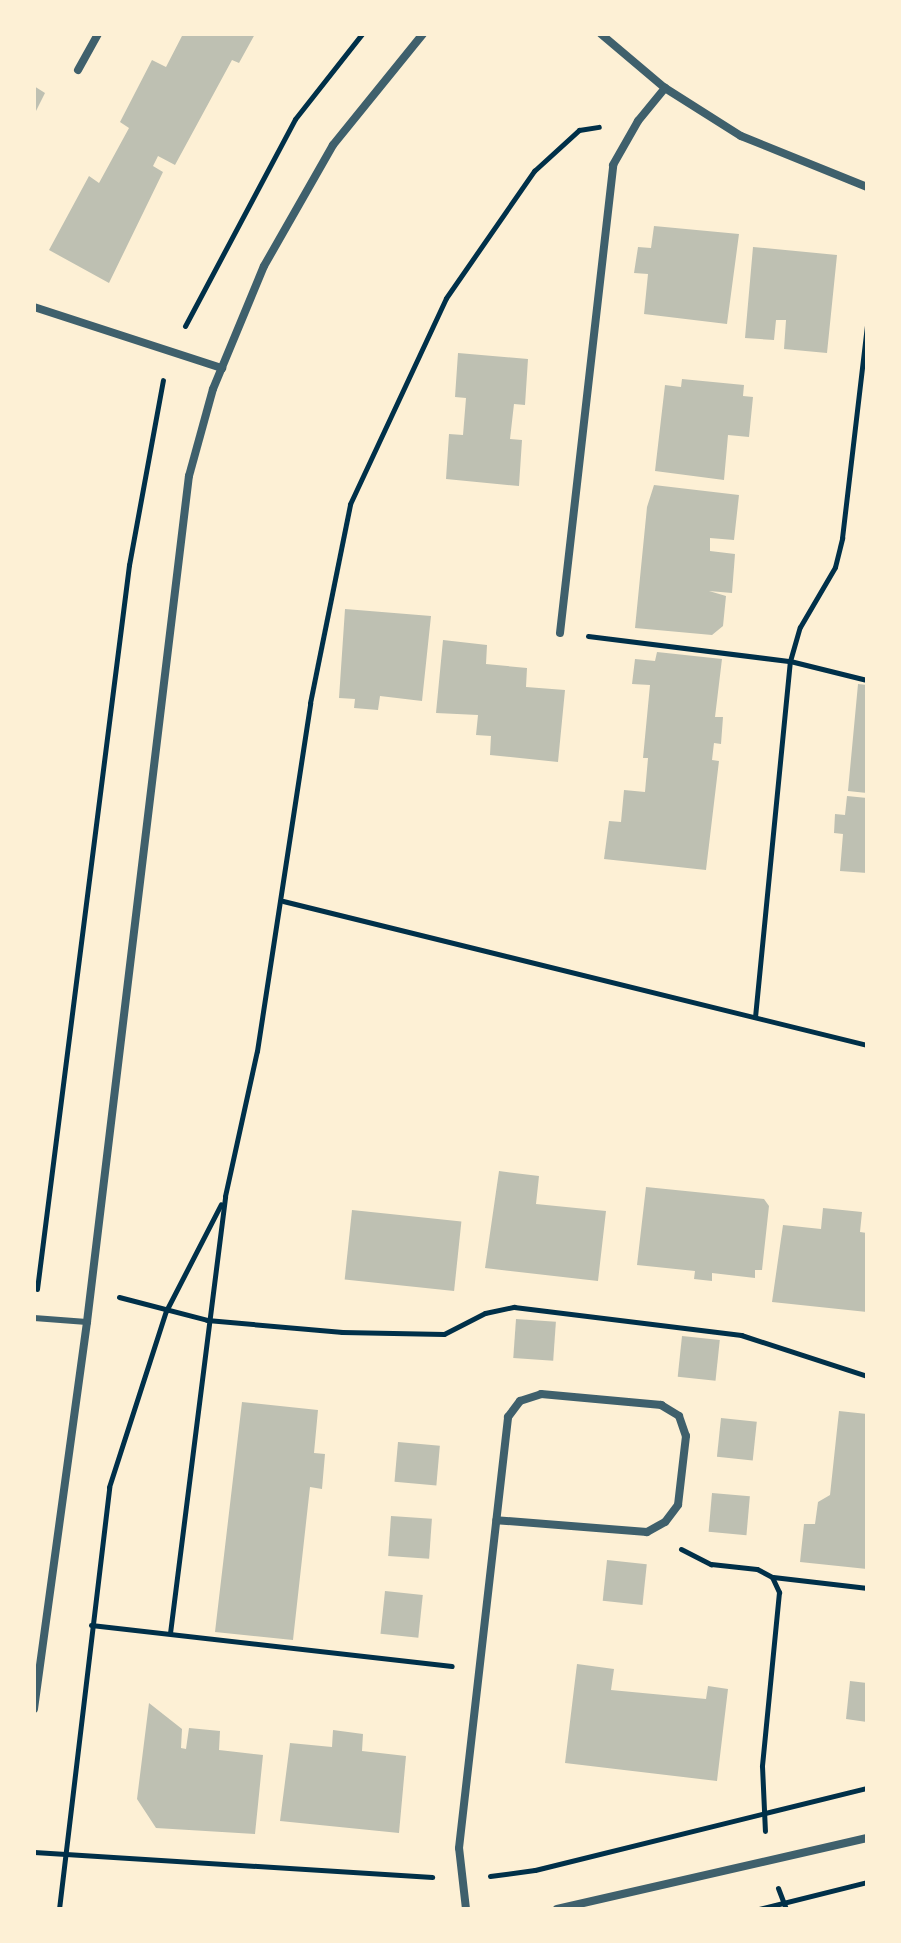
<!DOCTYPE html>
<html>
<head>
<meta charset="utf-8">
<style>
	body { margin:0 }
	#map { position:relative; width:901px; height:1943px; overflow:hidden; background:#fdf0d5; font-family:Merriweather,serif }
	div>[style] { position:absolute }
	.building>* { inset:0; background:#bec0b2; transform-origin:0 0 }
	.path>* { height:5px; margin:-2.5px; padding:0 2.5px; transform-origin:2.5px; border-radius:2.5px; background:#003049 }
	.service>* { height:6px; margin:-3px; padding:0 3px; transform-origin:3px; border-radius:3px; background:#3f606c }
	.minor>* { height:8px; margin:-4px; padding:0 4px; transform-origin:4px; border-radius:4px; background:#3f606c }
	span { translate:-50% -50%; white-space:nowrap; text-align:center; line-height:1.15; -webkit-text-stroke:8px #fdf0d5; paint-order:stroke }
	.frame { position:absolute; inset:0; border:36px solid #fdf0d5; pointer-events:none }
</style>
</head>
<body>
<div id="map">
	<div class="building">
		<div style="clip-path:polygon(183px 34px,255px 34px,239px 63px,232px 60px,175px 165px,158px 156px,153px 166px,163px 172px,109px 283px,49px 250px,89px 176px,99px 183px,129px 128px,120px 122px,152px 60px,166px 67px)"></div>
		<div style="clip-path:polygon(34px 86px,45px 93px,34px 115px)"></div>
		<div style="clip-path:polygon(654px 226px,739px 234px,727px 324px,644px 314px,648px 274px,634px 273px,638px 247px,651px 248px)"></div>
		<div style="clip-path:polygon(753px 247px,837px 255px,827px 353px,784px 349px,786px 320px,776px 320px,774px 340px,745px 338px)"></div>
		<div style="clip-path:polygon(458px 353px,528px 359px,525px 405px,514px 404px,510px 439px,522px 440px,519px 486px,446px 479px,449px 434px,463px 435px,466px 398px,455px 397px)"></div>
		<div style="clip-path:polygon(682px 379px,744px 385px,743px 396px,753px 397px,749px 437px,728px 435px,724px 480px,655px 471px,665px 385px,681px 387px)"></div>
		<div style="clip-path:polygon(654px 485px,739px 495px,734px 540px,710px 538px,710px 551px,735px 554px,732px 593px,709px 591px,726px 596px,723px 626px,712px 635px,635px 628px,647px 507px)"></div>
		<div style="clip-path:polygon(345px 609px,431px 616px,422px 701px,380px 696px,378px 710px,354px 708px,355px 699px,339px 698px)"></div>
		<div style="clip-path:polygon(443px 640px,487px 645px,486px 664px,527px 668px,526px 687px,565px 690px,558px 762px,490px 755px,491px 736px,476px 735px,478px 715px,436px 713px)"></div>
		<div style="clip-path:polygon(657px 652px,722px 659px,715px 717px,723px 717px,721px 744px,714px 743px,712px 760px,719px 761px,706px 870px,604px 859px,609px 821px,621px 822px,624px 790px,645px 792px,648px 758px,643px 758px,650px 685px,632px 684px,635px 659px,655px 661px)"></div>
		<div style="clip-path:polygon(858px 684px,867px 685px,867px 793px,848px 791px)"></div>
		<div style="clip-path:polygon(847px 796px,867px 798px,867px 873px,840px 871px,843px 834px,834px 833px,835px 814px,845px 815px)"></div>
		<div style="clip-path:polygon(499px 1171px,539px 1176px,536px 1204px,606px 1211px,598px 1281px,485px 1268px)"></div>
		<div style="clip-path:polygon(646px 1187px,764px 1199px,769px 1206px,762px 1270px,755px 1270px,755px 1278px,712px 1273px,712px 1281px,694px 1279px,695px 1271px,637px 1265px)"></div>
		<div style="clip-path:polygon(823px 1208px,862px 1212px,860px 1232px,867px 1233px,867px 1312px,772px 1302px,783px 1225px,821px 1229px)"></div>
		<div style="left:352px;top:1210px;width:110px;height:70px;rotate:6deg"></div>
		<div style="left:516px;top:1319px;width:40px;height:39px;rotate:4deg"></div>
		<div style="left:682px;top:1336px;width:38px;height:41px;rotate:6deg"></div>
		<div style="clip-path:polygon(242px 1402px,318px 1410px,314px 1453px,325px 1454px,322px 1489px,310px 1487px,293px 1640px,215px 1632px)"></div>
		<div style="clip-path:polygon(839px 1411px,867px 1414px,867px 1569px,800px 1562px,804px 1524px,815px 1524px,818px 1502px,830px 1495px)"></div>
		<div style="left:721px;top:1418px;width:36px;height:39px;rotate:6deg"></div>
		<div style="left:398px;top:1442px;width:42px;height:40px;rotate:5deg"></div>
		<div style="left:712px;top:1493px;width:38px;height:39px;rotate:5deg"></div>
		<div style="left:391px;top:1516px;width:41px;height:40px;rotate:4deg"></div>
		<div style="left:607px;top:1560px;width:40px;height:41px;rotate:6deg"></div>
		<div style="left:385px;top:1591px;width:38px;height:43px;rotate:6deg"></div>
		<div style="clip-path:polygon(577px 1664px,614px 1669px,611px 1690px,706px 1699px,708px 1686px,728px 1689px,717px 1781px,565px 1763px)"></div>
		<div style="clip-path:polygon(850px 1681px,867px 1683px,867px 1722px,846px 1719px)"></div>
		<div style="clip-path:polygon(149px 1703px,182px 1729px,181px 1748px,186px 1749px,189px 1728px,220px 1731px,219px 1750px,263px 1755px,255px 1834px,156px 1828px,137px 1799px)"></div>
		<div style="clip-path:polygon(333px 1730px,363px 1734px,362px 1751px,406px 1756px,399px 1833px,280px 1821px,290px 1743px,332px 1747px)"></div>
	</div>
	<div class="path">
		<div style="left:185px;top:326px;width:234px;rotate:-62deg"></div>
		<div style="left:295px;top:119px;width:108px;rotate:-51.8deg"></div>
		<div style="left:588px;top:636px;width:204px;rotate:7.1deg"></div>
		<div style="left:790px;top:661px;width:79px;rotate:13.9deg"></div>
		<div style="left:283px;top:901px;width:601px;rotate:13.85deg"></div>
		<div style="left:755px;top:1017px;width:358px;rotate:-84.4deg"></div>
		<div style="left:790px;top:661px;width:35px;rotate:-74deg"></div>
		<div style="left:800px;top:627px;width:69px;rotate:-59.7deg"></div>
		<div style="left:835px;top:567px;width:30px;rotate:-76deg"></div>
		<div style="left:842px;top:538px;width:214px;rotate:-83.3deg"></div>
		<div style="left:37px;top:1289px;width:730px;rotate:-82.76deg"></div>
		<div style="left:129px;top:565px;width:188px;rotate:-79.6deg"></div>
		<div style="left:119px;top:1297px;width:91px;rotate:14.6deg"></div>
		<div style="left:207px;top:1320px;width:136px;rotate:5.1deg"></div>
		<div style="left:342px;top:1332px;width:102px;rotate:1.1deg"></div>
		<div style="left:444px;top:1334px;width:46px;rotate:-27.1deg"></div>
		<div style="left:485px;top:1313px;width:30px;rotate:-12deg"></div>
		<div style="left:514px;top:1307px;width:229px;rotate:7deg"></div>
		<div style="left:741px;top:1335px;width:133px;rotate:18deg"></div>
		<div style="left:681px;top:1549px;width:34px;rotate:27deg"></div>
		<div style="left:711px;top:1564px;width:46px;rotate:6.2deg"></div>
		<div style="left:757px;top:1569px;width:17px;rotate:28deg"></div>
		<div style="left:772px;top:1577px;width:17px;rotate:65deg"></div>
		<div style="left:779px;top:1592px;width:175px;rotate:95.6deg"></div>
		<div style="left:762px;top:1766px;width:65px;rotate:87.4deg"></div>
		<div style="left:773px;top:1577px;width:95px;rotate:6.7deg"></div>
		<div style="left:91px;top:1625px;width:363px;rotate:6.5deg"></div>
		<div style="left:170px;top:1633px;width:440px;rotate:-82.8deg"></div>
		<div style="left:225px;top:1196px;width:148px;rotate:-77.6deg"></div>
		<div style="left:257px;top:1051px;width:352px;rotate:-81.3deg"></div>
		<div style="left:310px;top:703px;width:203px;rotate:-78.6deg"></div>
		<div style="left:350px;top:504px;width:227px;rotate:-65deg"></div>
		<div style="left:446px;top:298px;width:155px;rotate:-55.3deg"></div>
		<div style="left:534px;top:171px;width:61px;rotate:-42.3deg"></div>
		<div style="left:579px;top:130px;width:20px;rotate:-9deg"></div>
		<div style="left:34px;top:1852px;width:399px;rotate:3.6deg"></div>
		<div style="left:490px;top:1876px;width:45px;rotate:-7.6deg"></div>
		<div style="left:535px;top:1870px;width:342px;rotate:-13.9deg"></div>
		<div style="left:778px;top:1888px;width:22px;rotate:69deg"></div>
		<div style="left:59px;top:1909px;width:425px;rotate:-83.2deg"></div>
		<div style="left:109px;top:1487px;width:185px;rotate:-72.1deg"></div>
		<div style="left:166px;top:1311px;width:120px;rotate:-62.8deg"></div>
		<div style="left:759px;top:1909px;width:111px;rotate:-14deg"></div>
	</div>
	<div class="service">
		<div style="left:34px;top:1318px;width:53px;rotate:4.3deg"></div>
	</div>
	<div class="minor">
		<div style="left:601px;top:34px;width:84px;rotate:40.2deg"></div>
		<div style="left:665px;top:88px;width:90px;rotate:32.3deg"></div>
		<div style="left:741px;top:136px;width:136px;rotate:22deg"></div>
		<div style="left:78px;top:70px;width:41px;rotate:-60.9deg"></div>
		<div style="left:34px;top:307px;width:198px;rotate:18deg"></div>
		<div style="left:560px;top:633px;width:471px;rotate:-83.5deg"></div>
		<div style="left:613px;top:165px;width:51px;rotate:-60.4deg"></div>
		<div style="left:638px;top:121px;width:43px;rotate:-50.7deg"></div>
		<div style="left:34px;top:1709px;width:391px;rotate:-82.2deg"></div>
		<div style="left:87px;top:1322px;width:852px;rotate:-83.13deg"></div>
		<div style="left:189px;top:476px;width:90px;rotate:-74.6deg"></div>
		<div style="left:213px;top:389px;width:133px;rotate:-67.5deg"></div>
		<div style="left:264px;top:266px;width:139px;rotate:-60.3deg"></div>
		<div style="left:333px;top:145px;width:143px;rotate:-51deg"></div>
		<div style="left:466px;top:1909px;width:61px;rotate:-96.5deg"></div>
		<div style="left:459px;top:1848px;width:434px;rotate:-83.5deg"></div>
		<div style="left:508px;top:1417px;width:20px;rotate:-53deg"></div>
		<div style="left:520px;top:1401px;width:22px;rotate:-18deg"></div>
		<div style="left:541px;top:1394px;width:121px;rotate:5.2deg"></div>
		<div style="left:661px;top:1405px;width:21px;rotate:31deg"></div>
		<div style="left:679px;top:1416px;width:21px;rotate:71deg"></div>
		<div style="left:686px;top:1436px;width:69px;rotate:96.6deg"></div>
		<div style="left:678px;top:1505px;width:21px;rotate:127deg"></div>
		<div style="left:665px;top:1522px;width:21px;rotate:151deg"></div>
		<div style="left:647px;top:1532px;width:151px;rotate:-175.5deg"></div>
		<div style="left:557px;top:1909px;width:318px;rotate:-12.9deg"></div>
	</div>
	<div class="frame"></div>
</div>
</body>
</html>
